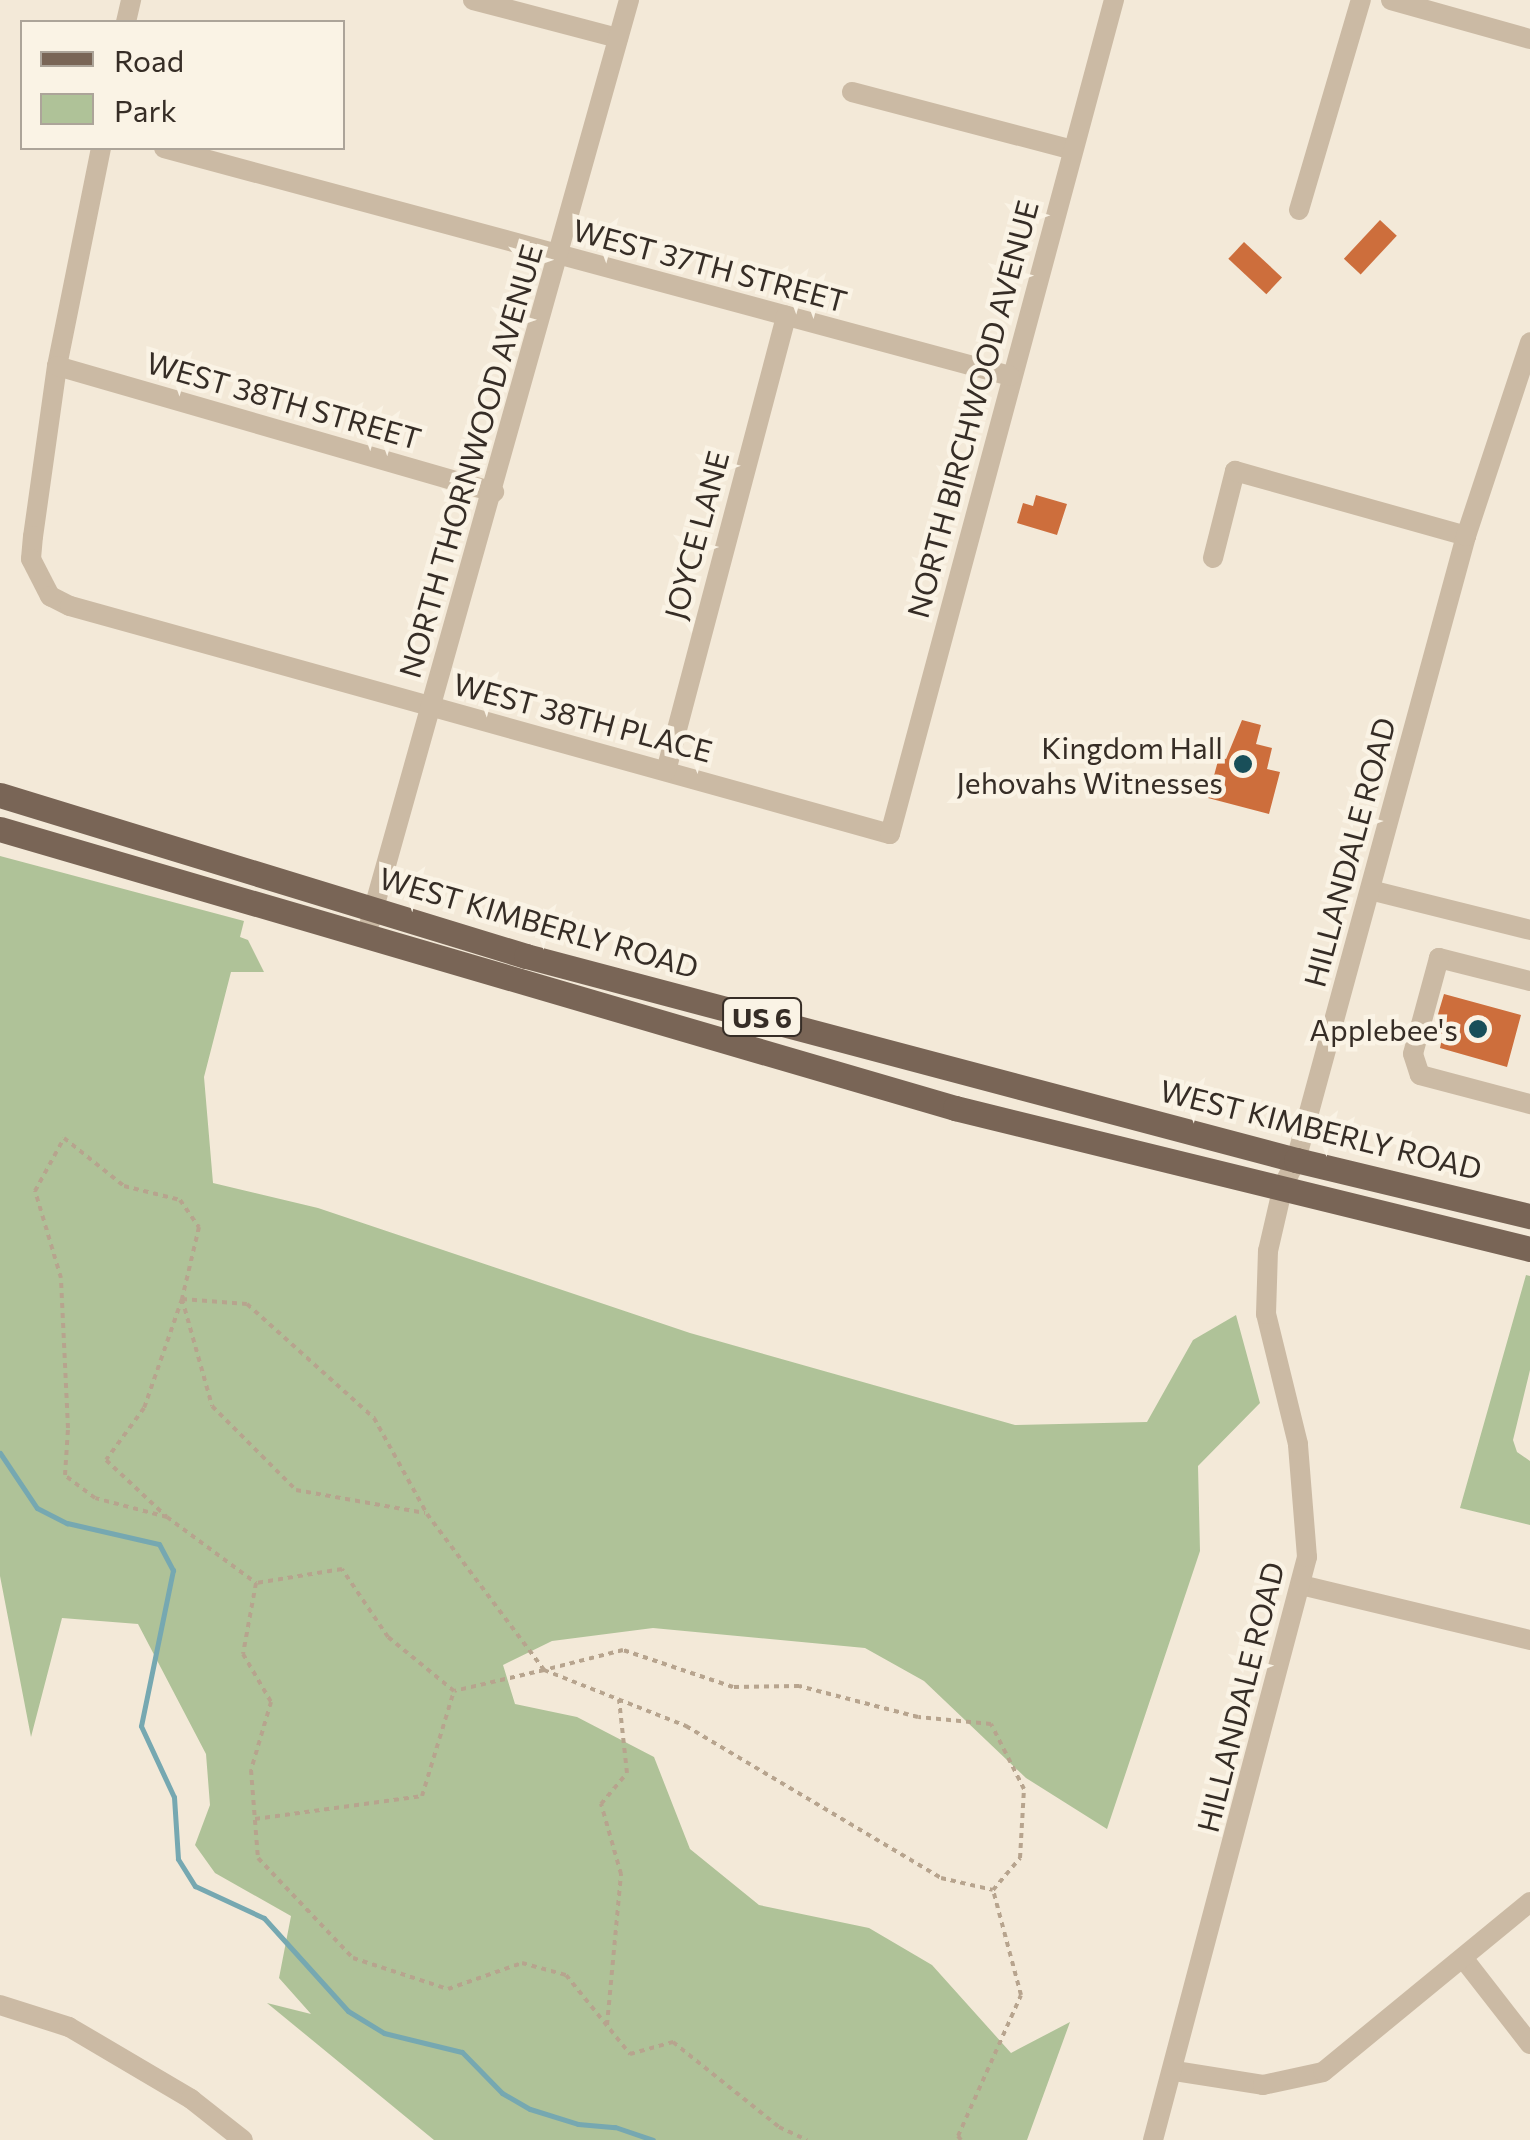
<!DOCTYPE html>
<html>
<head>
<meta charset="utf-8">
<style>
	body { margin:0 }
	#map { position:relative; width:1530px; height:2140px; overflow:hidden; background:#f3e9d8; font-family:Commissioner,sans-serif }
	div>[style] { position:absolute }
	.green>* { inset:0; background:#afc298 }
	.stream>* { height:5px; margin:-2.5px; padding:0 2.5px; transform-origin:2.5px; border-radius:2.5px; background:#76a8b1 }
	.building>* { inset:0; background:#cd6e3c; transform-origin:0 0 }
	.path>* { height:4px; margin-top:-2px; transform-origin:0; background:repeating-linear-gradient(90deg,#b7a48e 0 5px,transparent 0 10px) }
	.minor>* { height:20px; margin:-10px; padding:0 10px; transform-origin:10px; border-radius:10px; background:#cbbaa4 }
	.major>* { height:25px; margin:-12.5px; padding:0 12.5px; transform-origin:12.5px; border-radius:12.5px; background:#796556 }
	.dots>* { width:28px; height:28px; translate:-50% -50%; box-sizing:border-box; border:5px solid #faf3e5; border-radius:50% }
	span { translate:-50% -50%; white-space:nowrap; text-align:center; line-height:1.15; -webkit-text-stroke:9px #faf3e5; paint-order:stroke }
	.shield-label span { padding:2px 8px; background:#faf3e5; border:2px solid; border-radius:8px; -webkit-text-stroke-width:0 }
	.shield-label { font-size:28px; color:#362d26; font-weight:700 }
	.street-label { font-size:30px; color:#362d26 }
	.poi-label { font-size:30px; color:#362d26 }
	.right { translate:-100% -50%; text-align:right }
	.legend { position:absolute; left:20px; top:20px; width:325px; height:130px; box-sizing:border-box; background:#faf3e5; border:2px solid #aca499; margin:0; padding:12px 18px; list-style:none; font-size:30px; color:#362d26 }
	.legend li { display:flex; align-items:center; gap:20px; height:50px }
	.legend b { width:50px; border:2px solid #aca499 }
</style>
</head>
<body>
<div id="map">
	<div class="green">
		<div style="clip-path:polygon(0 856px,244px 921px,240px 937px,248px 940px,264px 972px,231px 972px,204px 1077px,213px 1183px,318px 1208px,690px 1333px,1015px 1425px,1147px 1422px,1193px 1340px,1236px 1315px,1260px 1403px,1198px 1466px,1200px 1551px,1107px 1829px,1026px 1778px,924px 1681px,865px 1648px,653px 1628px,552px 1641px,503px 1665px,515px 1704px,577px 1717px,654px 1757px,690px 1849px,759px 1905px,869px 1928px,932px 1965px,1011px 2053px,1070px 2022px,1027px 2140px,434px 2140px,267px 2003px,311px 2014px,279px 1978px,291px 1916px,215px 1873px,195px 1845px,210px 1805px,206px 1754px,138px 1624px,62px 1618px,31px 1737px,0 1576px)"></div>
		<div style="clip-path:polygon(1526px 1275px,1530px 1276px,1530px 1370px,1513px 1440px,1517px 1452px,1530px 1461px,1530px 1525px,1460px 1508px)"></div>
	</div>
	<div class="stream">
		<div style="left:0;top:1453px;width:66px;rotate:56.1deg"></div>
		<div style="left:37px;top:1508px;width:34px;rotate:27deg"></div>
		<div style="left:67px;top:1523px;width:94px;rotate:12.9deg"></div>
		<div style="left:159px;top:1544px;width:30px;rotate:62deg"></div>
		<div style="left:173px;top:1570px;width:159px;rotate:101.6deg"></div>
		<div style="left:141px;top:1726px;width:78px;rotate:65.1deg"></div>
		<div style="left:174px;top:1797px;width:62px;rotate:86.3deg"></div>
		<div style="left:178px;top:1859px;width:32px;rotate:58deg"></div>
		<div style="left:195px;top:1886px;width:76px;rotate:24.9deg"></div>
		<div style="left:264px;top:1918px;width:125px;rotate:47.9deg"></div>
		<div style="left:348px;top:2011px;width:42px;rotate:31.4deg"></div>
		<div style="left:384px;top:2033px;width:80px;rotate:13.7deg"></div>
		<div style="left:462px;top:2052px;width:57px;rotate:45.7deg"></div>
		<div style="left:502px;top:2093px;width:32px;rotate:30deg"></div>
		<div style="left:530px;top:2109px;width:50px;rotate:17.4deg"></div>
		<div style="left:578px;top:2124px;width:37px;rotate:5deg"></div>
		<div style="left:615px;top:2127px;width:40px;rotate:18.9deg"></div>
	</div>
	<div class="building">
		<div style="left:1380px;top:220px;width:23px;height:53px;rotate:43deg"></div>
		<div style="left:1244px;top:242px;width:52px;height:23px;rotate:43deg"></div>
		<div style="clip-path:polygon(1036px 495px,1067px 504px,1057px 535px,1017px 523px,1023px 503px,1033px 506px)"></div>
		<div style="clip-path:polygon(1242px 720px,1261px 725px,1256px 744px,1272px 748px,1267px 769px,1280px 772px,1269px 814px,1208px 798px,1219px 757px,1226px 759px)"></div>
		<div style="clip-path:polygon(1444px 994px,1521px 1015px,1507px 1067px,1440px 1048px,1443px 1034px,1433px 1031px)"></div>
	</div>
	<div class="path">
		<div style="left:182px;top:1299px;width:115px;rotate:109.2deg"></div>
		<div style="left:144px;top:1408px;width:64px;rotate:126.2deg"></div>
		<div style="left:106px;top:1460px;width:83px;rotate:43.1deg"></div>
		<div style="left:167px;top:1517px;width:111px;rotate:36.6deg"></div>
		<div style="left:256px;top:1583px;width:72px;rotate:100.4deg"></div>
		<div style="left:243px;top:1654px;width:56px;rotate:59.7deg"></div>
		<div style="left:271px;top:1702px;width:71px;rotate:106.4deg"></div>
		<div style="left:251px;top:1770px;width:88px;rotate:85.5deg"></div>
		<div style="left:258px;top:1858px;width:138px;rotate:46.5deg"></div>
		<div style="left:353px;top:1958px;width:100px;rotate:18.1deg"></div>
		<div style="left:448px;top:1989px;width:78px;rotate:-19.4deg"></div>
		<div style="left:522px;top:1963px;width:46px;rotate:15.3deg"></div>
		<div style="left:566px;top:1975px;width:102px;rotate:51deg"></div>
		<div style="left:630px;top:2054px;width:45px;rotate:-15.6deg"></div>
		<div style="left:673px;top:2042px;width:136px;rotate:38.7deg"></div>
		<div style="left:779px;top:2127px;width:31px;rotate:25deg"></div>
		<div style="left:182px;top:1299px;width:111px;rotate:74.3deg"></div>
		<div style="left:212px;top:1406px;width:119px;rotate:45deg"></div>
		<div style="left:296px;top:1490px;width:131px;rotate:10.1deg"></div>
		<div style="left:167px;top:1517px;width:74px;rotate:-165.2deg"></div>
		<div style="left:95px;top:1498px;width:38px;rotate:-143deg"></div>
		<div style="left:65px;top:1475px;width:47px;rotate:-86.3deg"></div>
		<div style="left:68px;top:1428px;width:150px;rotate:-92.7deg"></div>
		<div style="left:61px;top:1278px;width:91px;rotate:-106.6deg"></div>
		<div style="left:35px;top:1191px;width:60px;rotate:-61.3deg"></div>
		<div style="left:64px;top:1138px;width:77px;rotate:38.7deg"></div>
		<div style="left:124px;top:1186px;width:58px;rotate:14deg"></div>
		<div style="left:180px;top:1200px;width:33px;rotate:55deg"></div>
		<div style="left:199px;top:1227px;width:74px;rotate:103.3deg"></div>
		<div style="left:182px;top:1299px;width:65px;rotate:4.4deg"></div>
		<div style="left:247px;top:1304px;width:171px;rotate:41.9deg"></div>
		<div style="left:374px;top:1418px;width:110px;rotate:61.1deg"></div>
		<div style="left:427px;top:1514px;width:195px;rotate:53.1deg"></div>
		<div style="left:544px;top:1670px;width:153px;rotate:21.5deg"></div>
		<div style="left:686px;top:1726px;width:297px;rotate:30.8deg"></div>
		<div style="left:941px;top:1878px;width:53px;rotate:13deg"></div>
		<div style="left:993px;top:1890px;width:42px;rotate:-49.8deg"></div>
		<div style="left:1020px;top:1858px;width:69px;rotate:-86.7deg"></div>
		<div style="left:1024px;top:1789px;width:73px;rotate:-116.9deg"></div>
		<div style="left:991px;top:1724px;width:73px;rotate:-174.5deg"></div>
		<div style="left:918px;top:1717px;width:123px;rotate:-165.4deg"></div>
		<div style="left:799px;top:1686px;width:66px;rotate:179.1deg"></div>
		<div style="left:733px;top:1687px;width:116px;rotate:-161.4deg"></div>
		<div style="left:623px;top:1650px;width:81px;rotate:165.8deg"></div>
		<div style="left:544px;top:1670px;width:92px;rotate:166.9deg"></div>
		<div style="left:454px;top:1691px;width:85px;rotate:-140.7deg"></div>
		<div style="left:388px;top:1637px;width:82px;rotate:-124.1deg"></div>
		<div style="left:342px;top:1569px;width:87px;rotate:170.8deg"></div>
		<div style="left:255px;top:1819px;width:169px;rotate:-7.8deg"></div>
		<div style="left:422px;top:1796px;width:110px;rotate:-73.1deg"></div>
		<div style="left:607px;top:2025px;width:152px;rotate:-84.7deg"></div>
		<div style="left:621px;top:1874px;width:73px;rotate:-105.9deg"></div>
		<div style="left:601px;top:1804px;width:40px;rotate:-50deg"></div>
		<div style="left:627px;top:1773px;width:74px;rotate:-96.2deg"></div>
		<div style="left:961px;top:2140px;width:5px;rotate:-127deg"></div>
		<div style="left:958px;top:2136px;width:154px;rotate:-65.9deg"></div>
		<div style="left:1021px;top:1995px;width:109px;rotate:-104.9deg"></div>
	</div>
	<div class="minor">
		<div style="left:473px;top:0;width:150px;rotate:14.7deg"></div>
		<div style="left:1391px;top:0;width:144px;rotate:15.7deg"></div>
		<div style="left:126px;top:22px;width:23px;rotate:-77deg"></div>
		<div style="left:852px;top:92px;width:228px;rotate:14.7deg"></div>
		<div style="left:101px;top:148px;width:222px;rotate:101.4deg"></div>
		<div style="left:57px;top:366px;width:172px;rotate:98deg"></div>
		<div style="left:33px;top:536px;width:23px;rotate:95deg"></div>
		<div style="left:31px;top:559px;width:42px;rotate:62.8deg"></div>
		<div style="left:50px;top:596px;width:22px;rotate:27deg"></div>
		<div style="left:70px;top:606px;width:851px;rotate:15.54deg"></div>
		<div style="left:890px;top:834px;width:864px;rotate:-74.97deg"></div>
		<div style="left:164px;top:148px;width:876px;rotate:15.08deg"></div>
		<div style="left:1299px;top:210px;width:219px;rotate:-73.6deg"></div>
		<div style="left:57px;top:366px;width:455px;rotate:16.1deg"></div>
		<div style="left:1213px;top:558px;width:90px;rotate:-75.8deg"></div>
		<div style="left:1235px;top:471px;width:240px;rotate:15.7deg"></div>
		<div style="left:666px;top:771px;width:471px;rotate:-75.2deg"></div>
		<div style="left:1370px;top:890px;width:165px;rotate:14deg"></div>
		<div style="left:370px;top:922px;width:958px;rotate:-74.31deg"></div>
		<div style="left:1530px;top:981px;width:94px;rotate:-165.8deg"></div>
		<div style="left:1439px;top:958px;width:99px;rotate:105.2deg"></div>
		<div style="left:1413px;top:1054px;width:22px;rotate:72deg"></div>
		<div style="left:1420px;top:1075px;width:114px;rotate:14.8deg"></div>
		<div style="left:1301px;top:1585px;width:236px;rotate:13.5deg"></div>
		<div style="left:1463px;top:1958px;width:109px;rotate:52.1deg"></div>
		<div style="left:0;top:2005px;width:72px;rotate:17.7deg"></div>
		<div style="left:69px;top:2027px;width:142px;rotate:30.5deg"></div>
		<div style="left:191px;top:2099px;width:66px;rotate:38.3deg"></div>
		<div style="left:1175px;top:2071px;width:89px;rotate:9deg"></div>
		<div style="left:1263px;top:2085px;width:61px;rotate:-12.2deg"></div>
		<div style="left:1323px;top:2072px;width:268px;rotate:-39.4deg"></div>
		<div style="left:1153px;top:2140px;width:603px;rotate:-75.2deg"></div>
		<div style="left:1307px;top:1557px;width:113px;rotate:-94.6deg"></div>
		<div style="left:1298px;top:1444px;width:134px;rotate:-103.8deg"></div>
		<div style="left:1266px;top:1314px;width:63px;rotate:-88.2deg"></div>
		<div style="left:1268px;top:1251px;width:67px;rotate:-77deg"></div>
		<div style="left:1283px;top:1186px;width:29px;rotate:-63deg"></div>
		<div style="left:1296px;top:1160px;width:647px;rotate:-74.76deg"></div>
		<div style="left:1466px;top:536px;width:204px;rotate:-71.7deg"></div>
	</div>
	<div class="major">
		<div style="left:0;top:795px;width:550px;rotate:17.02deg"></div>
		<div style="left:526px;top:956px;width:797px;rotate:14.84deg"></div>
		<div style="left:1296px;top:1160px;width:241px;rotate:13.5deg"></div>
		<div style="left:0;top:829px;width:995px;rotate:16.29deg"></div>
		<div style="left:955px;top:1108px;width:592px;rotate:13.78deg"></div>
	</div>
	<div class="dots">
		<div style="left:1243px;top:764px;background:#194f59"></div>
		<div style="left:1478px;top:1029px;background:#194f59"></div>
	</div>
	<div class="shield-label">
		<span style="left:762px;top:1017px">US 6</span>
	</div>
	<div class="street-label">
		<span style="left:710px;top:265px;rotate:15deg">WEST 37TH STREET</span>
		<span style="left:284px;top:400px;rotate:16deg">WEST 38TH STREET</span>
		<span style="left:972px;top:409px;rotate:-75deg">NORTH BIRCHWOOD AVENUE</span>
		<span style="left:470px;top:461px;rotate:-74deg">NORTH THORNWOOD AVENUE</span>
		<span style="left:696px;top:535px;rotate:-75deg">JOYCE LANE</span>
		<span style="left:583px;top:717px;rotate:15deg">WEST 38TH PLACE</span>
		<span style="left:1349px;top:852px;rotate:-75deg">HILLANDALE ROAD</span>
		<span style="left:539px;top:922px;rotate:16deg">WEST KIMBERLY ROAD</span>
		<span style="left:1321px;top:1129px;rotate:14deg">WEST KIMBERLY ROAD</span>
		<span style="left:1240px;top:1697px;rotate:-76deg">HILLANDALE ROAD</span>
	</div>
	<div class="poi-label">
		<span class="right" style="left:1223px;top:764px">Kingdom Hall<br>Jehovahs Witnesses</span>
		<span class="right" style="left:1458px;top:1029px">Applebee's</span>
	</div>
	<ul class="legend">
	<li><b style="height:12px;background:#796556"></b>Road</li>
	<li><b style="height:28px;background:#afc298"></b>Park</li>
	</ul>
</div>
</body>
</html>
